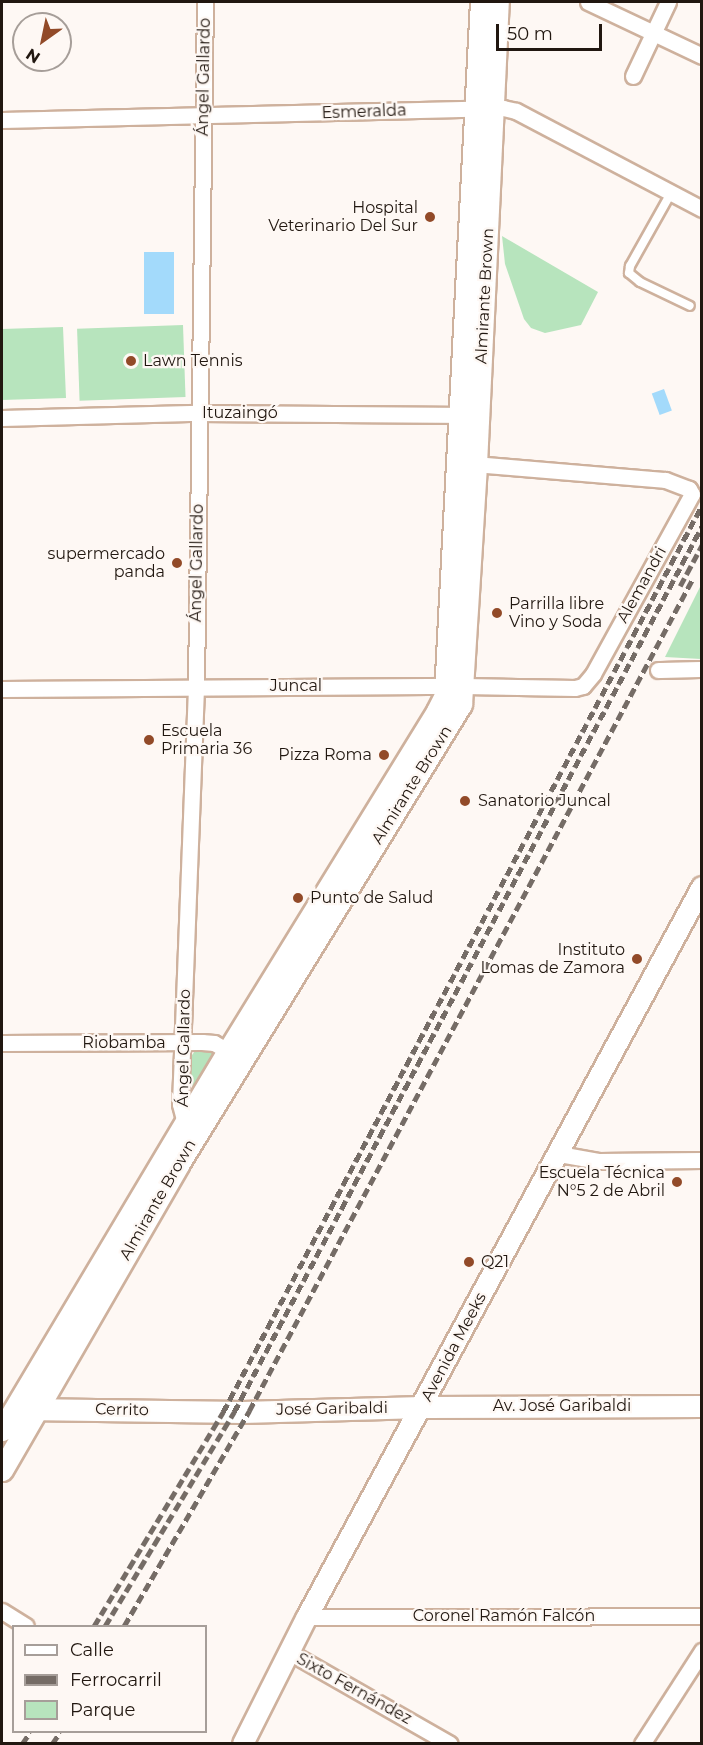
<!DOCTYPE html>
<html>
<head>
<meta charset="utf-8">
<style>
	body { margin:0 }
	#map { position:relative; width:703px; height:1745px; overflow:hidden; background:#fef8f4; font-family:Montserrat,sans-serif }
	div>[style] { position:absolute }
	.green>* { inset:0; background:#b7e4bd; transform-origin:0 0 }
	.water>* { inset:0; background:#a3dafb; transform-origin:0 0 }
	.roads { filter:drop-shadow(2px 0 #ceb19d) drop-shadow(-2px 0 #ceb19d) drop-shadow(0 2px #ceb19d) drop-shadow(0 -2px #ceb19d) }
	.service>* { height:8px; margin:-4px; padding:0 4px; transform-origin:4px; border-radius:4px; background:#fff }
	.minor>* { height:15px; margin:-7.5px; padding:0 7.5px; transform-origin:7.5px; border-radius:7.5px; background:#fff }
	.tertiary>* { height:20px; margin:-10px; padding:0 10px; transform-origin:10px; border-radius:10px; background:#fff }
	.secondary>* { height:21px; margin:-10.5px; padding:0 10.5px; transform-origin:10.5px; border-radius:10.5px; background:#fff }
	.rail>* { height:4.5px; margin-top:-2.25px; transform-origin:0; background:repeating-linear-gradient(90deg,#756c66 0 9px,transparent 0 13.5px) }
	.dots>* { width:16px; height:16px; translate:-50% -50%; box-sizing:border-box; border:3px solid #fef8f4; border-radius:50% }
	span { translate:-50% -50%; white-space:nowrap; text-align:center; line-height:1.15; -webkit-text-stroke:4.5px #fef8f4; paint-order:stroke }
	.street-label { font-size:16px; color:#211710 }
	.poi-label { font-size:16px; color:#211710 }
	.right { translate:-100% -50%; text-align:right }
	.left { translate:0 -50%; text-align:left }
	.frame { position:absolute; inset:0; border:3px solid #211710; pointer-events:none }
	.legend { position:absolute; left:12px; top:1625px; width:195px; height:108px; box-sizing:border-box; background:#fef8f4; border:2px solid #a69e99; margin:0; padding:8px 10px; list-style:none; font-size:18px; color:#211710 }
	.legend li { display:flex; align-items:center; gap:12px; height:30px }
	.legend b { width:30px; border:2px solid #a69e99 }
	.north { position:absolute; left:12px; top:12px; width:60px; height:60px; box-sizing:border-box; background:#fef8f4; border:2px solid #a69e99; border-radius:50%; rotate:213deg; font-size:16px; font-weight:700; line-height:24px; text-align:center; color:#211710 }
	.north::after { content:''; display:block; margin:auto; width:21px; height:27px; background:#924a28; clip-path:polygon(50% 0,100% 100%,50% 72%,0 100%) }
	.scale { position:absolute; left:496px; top:24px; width:106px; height:27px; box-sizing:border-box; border:3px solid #211710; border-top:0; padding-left:8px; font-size:18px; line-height:21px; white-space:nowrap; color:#211710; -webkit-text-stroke:4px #fef8f4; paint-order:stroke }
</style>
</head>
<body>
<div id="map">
	<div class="green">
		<i style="clip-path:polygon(502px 236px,598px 292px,581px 325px,545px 333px,531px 328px,524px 319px,505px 264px)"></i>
		<i style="clip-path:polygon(2px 316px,2px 329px,63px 327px,66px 398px,2px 400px)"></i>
		<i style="left:183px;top:325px;width:72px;height:106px;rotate:88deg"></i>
		<i style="clip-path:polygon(701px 585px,701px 659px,665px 657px)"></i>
		<i style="clip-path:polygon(195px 1051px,214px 1053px,193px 1089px,189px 1059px)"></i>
	</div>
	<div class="water">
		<i style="left:144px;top:252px;width:30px;height:62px"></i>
		<i style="left:664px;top:389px;width:23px;height:13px;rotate:70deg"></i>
	</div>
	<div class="roads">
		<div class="service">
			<i style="left:671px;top:193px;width:84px;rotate:119.3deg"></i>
			<i style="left:630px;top:266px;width:7px;rotate:98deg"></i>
			<i style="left:629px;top:273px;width:14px;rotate:39deg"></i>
			<i style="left:640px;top:282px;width:55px;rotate:25.6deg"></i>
		</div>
		<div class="minor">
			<i style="left:588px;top:2px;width:126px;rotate:25.3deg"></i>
			<i style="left:633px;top:76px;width:82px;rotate:-64.7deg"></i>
			<i style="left:2px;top:120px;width:501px;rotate:-1.37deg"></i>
			<i style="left:503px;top:108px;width:13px;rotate:13deg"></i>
			<i style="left:516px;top:111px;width:210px;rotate:27.8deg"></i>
			<i style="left:2px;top:418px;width:197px;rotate:-1.5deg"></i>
			<i style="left:199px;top:413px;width:271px;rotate:0.4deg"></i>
			<i style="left:658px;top:670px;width:44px;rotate:-1.3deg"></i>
			<i style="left:2px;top:689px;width:462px;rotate:-0.4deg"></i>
			<i style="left:464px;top:686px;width:111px;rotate:1deg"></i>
			<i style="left:575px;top:688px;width:8px;rotate:-14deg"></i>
			<i style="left:583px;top:686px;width:16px;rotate:-50deg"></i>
			<i style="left:593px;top:674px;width:205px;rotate:-61.2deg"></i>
			<i style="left:692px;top:494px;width:6px;rotate:-121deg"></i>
			<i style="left:689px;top:489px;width:26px;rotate:-159deg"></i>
			<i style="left:665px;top:480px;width:190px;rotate:-175.2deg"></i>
			<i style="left:2px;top:1043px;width:200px;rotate:-0.3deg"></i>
			<i style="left:202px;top:1042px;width:12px;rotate:5deg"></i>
			<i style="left:214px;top:1043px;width:24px;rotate:30deg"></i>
			<i style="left:185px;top:1123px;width:20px;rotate:-105deg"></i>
			<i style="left:180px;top:1104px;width:418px;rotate:-87.8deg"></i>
			<i style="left:196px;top:686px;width:684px;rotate:-89.25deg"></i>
			<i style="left:559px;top:1154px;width:41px;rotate:9.9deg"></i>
			<i style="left:599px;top:1161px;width:103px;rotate:-0.6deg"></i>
			<i style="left:2px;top:1611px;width:28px;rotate:32deg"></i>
			<i style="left:307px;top:1617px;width:395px;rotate:-0.1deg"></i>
			<i style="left:289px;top:1652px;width:185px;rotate:29.7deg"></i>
			<i style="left:642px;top:1744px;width:111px;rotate:-57.2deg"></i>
		</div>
		<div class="tertiary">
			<i style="left:243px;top:1744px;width:142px;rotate:-63.3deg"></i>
			<i style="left:307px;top:1617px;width:830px;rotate:-61.58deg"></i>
		</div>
		<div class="secondary">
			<i style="left:24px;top:1409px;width:218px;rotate:0.8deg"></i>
			<i style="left:242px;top:1412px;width:180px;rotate:-1.6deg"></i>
			<i style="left:422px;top:1407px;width:280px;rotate:-0.2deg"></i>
			<i style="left:2px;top:1430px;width:441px;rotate:-59.2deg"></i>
			<i style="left:228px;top:1051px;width:399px;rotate:-58.4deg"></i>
			<i style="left:437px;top:711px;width:18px;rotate:-63deg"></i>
			<i style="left:445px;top:695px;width:694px;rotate:-87.03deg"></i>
			<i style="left:2px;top:1470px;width:354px;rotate:-60deg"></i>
			<i style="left:179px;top:1163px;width:539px;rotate:-58.43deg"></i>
			<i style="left:461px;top:704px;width:240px;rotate:-86.4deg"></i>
			<i style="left:476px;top:464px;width:463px;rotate:-87.3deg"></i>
		</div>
	</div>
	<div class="rail">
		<i style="left:680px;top:586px;width:47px;rotate:-61.8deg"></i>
		<i style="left:94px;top:1626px;width:250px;rotate:-58.9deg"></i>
		<i style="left:223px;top:1412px;width:1026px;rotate:-62.16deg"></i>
		<i style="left:105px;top:1626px;width:250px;rotate:-58.9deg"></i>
		<i style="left:234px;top:1412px;width:1002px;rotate:-62.16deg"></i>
		<i style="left:124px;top:1626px;width:249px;rotate:-59.8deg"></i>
		<i style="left:249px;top:1411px;width:944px;rotate:-61.94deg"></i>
		<i style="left:22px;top:1744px;width:14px;rotate:-56deg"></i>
		<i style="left:52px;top:1744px;width:14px;rotate:-56deg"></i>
	</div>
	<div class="dots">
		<i style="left:430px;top:217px;background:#924a28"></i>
		<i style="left:131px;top:361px;background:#924a28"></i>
		<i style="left:177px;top:563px;background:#924a28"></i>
		<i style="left:497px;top:613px;background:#924a28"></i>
		<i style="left:149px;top:740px;background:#924a28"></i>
		<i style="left:384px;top:755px;background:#924a28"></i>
		<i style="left:465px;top:801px;background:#924a28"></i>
		<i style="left:298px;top:898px;background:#924a28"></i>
		<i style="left:637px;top:959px;background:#924a28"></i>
		<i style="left:677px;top:1182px;background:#924a28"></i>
		<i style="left:469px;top:1262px;background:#924a28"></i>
	</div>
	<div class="street-label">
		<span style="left:204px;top:77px;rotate:-89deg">Ángel Gallardo</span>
		<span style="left:364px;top:112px;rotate:-2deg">Esmeralda</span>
		<span style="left:485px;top:296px;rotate:-87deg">Almirante Brown</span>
		<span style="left:240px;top:413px">Ituzaingó</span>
		<span style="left:197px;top:563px;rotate:-89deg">Ángel Gallardo</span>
		<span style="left:642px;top:585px;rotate:-61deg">Alemandri</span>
		<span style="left:296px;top:686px">Juncal</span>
		<span style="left:412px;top:785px;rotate:-58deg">Almirante Brown</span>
		<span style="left:124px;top:1043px">Riobamba</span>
		<span style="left:184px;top:1048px;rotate:-89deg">Ángel Gallardo</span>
		<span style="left:158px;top:1200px;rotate:-60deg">Almirante Brown</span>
		<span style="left:454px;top:1347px;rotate:-62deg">Avenida Meeks</span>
		<span style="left:562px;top:1406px">Av. José Garibaldi</span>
		<span style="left:332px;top:1409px;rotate:-1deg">José Garibaldi</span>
		<span style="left:122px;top:1410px;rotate:1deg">Cerrito</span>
		<span style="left:504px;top:1616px">Coronel Ramón Falcón</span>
		<span style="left:354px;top:1689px;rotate:29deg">Sixto Fernández</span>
	</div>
	<div class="poi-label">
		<span class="right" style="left:418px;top:217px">Hospital<br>Veterinario Del Sur</span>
		<span class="left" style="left:143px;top:361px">Lawn Tennis</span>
		<span class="right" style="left:165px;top:563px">supermercado<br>panda</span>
		<span class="left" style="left:509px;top:613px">Parrilla libre<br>Vino y Soda</span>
		<span class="left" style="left:161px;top:740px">Escuela<br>Primaria 36</span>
		<span class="right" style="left:372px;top:755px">Pizza Roma</span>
		<span class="left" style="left:478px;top:801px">Sanatorio Juncal</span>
		<span class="left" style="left:310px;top:898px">Punto de Salud</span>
		<span class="right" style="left:625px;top:959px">Instituto<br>Lomas de Zamora</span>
		<span class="right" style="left:665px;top:1182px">Escuela Técnica<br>N°5 2 de Abril</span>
		<span class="left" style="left:481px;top:1262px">Q21</span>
	</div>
	<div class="frame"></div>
	<ul class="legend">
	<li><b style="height:8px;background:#fff"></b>Calle</li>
	<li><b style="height:8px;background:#756c66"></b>Ferrocarril</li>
	<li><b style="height:16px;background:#b7e4bd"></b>Parque</li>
	</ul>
	<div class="north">N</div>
	<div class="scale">50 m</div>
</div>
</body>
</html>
